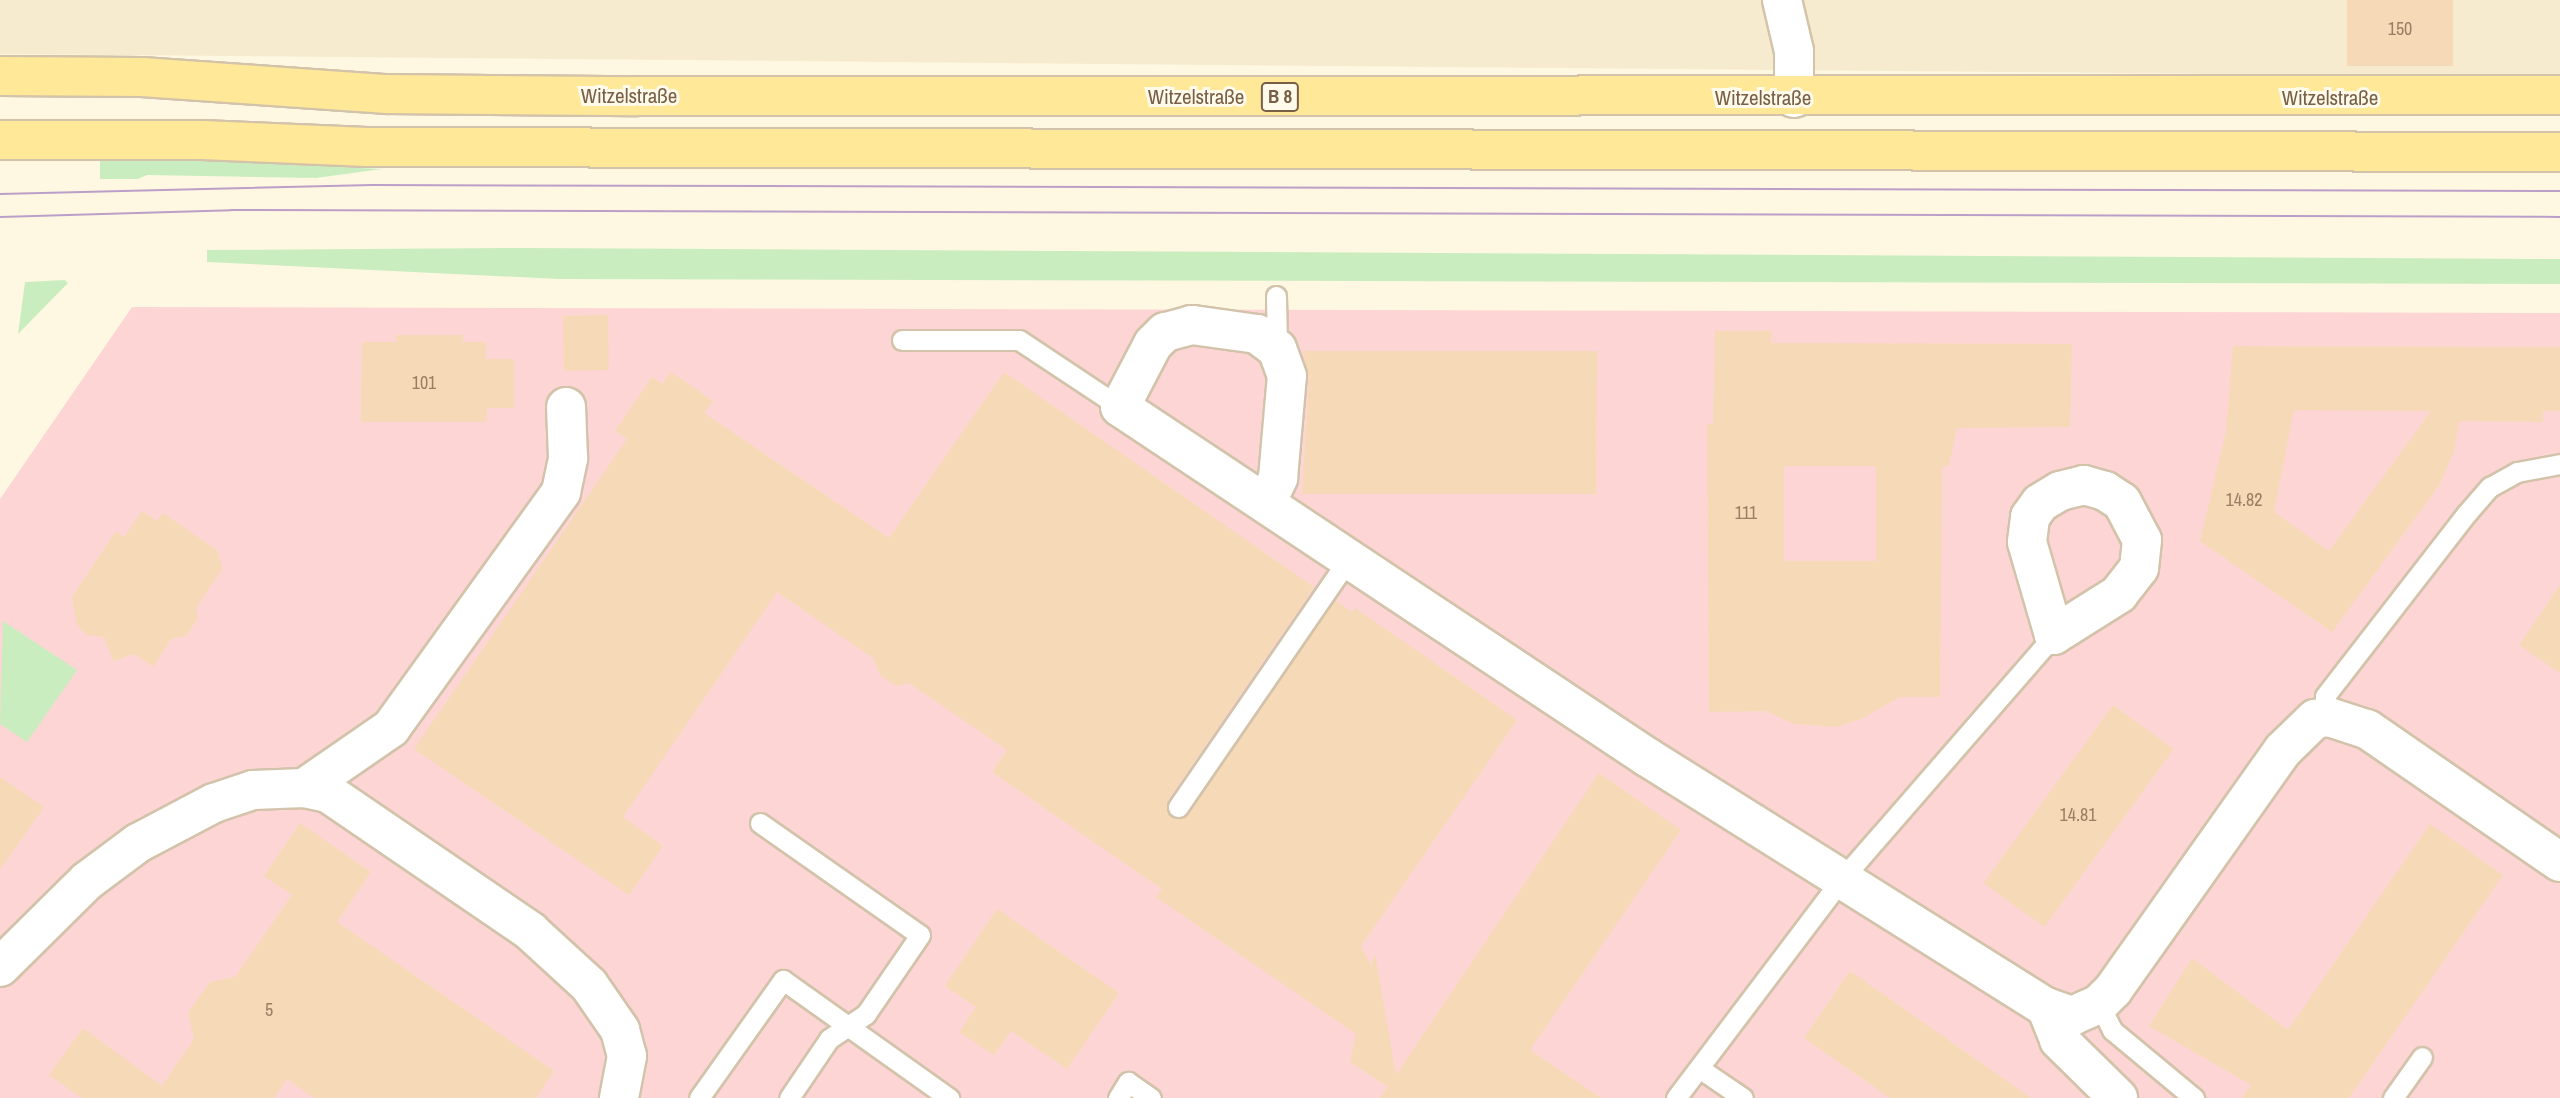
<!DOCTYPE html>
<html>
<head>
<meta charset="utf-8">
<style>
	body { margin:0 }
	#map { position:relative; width:2560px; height:1098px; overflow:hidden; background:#fef8e2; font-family:"Archivo Narrow",sans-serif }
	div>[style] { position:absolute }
	.residential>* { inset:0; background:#f7ebcf }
	.medical>* { inset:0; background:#fdd5d4 }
	.green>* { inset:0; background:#caedbf }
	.building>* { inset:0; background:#f6dab7; transform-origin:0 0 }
	.roads { filter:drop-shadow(2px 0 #d2c3aa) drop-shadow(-2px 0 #d2c3aa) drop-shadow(0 2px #d2c3aa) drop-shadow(0 -2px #d2c3aa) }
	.lane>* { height:19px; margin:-9.5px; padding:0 9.5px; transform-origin:9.5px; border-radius:9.5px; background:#fff }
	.street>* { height:38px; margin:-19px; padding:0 19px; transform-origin:19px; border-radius:19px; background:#fff }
	.primary>* { height:38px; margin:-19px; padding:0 19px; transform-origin:19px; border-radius:19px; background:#ffe898 }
	.tram>* { height:2px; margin:-1px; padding:0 1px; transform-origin:1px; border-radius:1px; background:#bc9fc9 }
	span { translate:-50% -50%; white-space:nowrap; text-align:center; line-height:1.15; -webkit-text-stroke:6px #fffaea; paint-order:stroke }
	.number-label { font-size:18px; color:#987e62 }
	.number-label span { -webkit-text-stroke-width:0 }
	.shield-label span { padding:2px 5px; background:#fffaea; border:2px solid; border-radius:5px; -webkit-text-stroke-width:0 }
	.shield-label { font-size:19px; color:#785f46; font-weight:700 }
	.street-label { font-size:21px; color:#785f46 }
</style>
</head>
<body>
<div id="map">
	<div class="residential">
		<i style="clip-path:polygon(0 0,2560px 0,2560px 77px,0 54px)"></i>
	</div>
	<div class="medical">
		<i style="clip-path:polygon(132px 307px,2560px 313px,2560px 1098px,0 1098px,0 499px)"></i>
	</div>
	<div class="green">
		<i style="clip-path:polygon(100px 161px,210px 161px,382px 169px,316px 178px,147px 175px,138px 179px,100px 179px)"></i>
		<i style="clip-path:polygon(526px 248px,2560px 259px,2560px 284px,559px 279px,207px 262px,207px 250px)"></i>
		<i style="clip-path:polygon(65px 280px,68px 283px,18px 334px,25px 282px)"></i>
		<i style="clip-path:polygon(3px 621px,77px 670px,27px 742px,0 724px)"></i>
	</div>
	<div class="building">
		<i style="left:2347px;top:0;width:106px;height:66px"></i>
		<i style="left:608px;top:315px;width:55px;height:45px;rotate:89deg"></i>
		<i style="clip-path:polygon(evenodd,1715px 331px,1772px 331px,1771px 343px,2072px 344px,2070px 427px,1957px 428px,1949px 466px,1942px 466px,1940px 697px,1900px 697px,1861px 719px,1836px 727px,1795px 724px,1765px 711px,1709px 712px,1707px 424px,1713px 424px,1715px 331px,1784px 466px,1876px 466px,1876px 561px,1784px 561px,1784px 466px)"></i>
		<i style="clip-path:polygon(396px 335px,463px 335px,463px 342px,486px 342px,486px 359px,514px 359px,514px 408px,487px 408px,486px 422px,361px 422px,362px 342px,397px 342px)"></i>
		<i style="clip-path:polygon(evenodd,2233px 346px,2560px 347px,2560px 411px,2543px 411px,2543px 422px,2459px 421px,2454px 451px,2440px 484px,2332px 632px,2200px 541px,2226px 432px,2233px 346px,2294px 410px,2431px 411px,2329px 551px,2274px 512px,2294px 410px)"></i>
		<i style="clip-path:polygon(1303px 351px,1597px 351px,1596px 494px,1302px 494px,1309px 378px)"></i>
		<i style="clip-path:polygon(671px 372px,713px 401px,704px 413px,889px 538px,1004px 372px,1314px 587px,1168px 800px,1167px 812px,1172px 817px,1188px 814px,1335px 600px,1352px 612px,1355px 608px,1517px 720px,1361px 946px,1371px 965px,1375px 954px,1396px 1075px,1599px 773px,1681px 830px,1530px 1050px,1601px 1098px,1380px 1098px,1388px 1087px,1350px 1062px,1356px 1034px,1156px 897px,1162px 889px,992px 772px,1007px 750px,909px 683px,896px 686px,880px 675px,873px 658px,777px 592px,623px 817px,663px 846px,629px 895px,414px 749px,627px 439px,615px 431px,652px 377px,662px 384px)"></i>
		<i style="clip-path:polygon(142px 511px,157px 521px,163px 513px,218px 551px,222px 569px,196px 608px,198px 618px,186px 636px,171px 639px,153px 667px,134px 654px,113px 661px,104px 637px,87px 635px,77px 625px,72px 597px,116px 531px,124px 537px)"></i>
		<i style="clip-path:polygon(2560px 585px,2560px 673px,2519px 645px)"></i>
		<i style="left:2113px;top:705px;width:75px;height:220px;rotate:36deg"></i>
		<i style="clip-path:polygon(0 777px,44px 807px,0 870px)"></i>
		<i style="clip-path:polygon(300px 823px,371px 872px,337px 922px,554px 1071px,536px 1098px,314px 1098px,287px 1079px,274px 1098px,82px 1098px,49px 1075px,83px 1028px,162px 1086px,194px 1039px,188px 1012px,210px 982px,235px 977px,292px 895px,264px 876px)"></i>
		<i style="clip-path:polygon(2430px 824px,2503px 875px,2349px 1098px,2242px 1098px,2251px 1085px,2149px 1026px,2192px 958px,2288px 1030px)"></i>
		<i style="clip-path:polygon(997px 909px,1119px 993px,1067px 1069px,1011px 1031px,994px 1055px,959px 1032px,976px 1007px,945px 986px)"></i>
		<i style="clip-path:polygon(1850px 971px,2031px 1098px,1890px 1098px,1804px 1038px)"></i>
	</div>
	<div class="roads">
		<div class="lane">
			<i style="left:1276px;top:296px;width:53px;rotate:88.9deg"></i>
			<i style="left:902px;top:340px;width:117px"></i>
			<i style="left:1019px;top:340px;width:121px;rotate:33.6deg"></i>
			<i style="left:2329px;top:717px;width:21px;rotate:-101deg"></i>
			<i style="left:2325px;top:696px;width:232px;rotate:-52.2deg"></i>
			<i style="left:2467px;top:513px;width:35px;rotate:-49deg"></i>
			<i style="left:2490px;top:487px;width:31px;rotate:-29deg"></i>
			<i style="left:2517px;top:472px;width:44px;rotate:-10.5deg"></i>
			<i style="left:1178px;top:807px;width:302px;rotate:-55.5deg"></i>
			<i style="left:760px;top:823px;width:195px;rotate:35deg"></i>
			<i style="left:920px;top:935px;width:96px;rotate:124.4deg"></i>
			<i style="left:866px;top:1014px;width:45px;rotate:146deg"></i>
			<i style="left:829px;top:1039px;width:71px;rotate:124.1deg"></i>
			<i style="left:2099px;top:1004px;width:29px;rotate:63deg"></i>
			<i style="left:2112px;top:1030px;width:107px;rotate:39.7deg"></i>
			<i style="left:1699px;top:1068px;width:53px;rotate:34.3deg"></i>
			<i style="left:699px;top:1098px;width:145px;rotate:-54.6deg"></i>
			<i style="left:783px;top:980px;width:204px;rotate:35.4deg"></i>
			<i style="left:1118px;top:1098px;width:19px;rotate:-58deg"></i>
			<i style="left:1128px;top:1082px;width:28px;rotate:35deg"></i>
			<i style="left:1676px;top:1098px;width:273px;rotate:-52.9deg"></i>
			<i style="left:1841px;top:880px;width:325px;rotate:-49deg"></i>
			<i style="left:2393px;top:1098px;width:50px;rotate:-54.7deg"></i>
		</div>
		<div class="street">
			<i style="left:1782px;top:0;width:52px;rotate:76.8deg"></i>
			<i style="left:1794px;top:51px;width:47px;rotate:90deg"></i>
			<i style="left:2084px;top:485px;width:22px;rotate:16deg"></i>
			<i style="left:2105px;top:491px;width:20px;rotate:33deg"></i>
			<i style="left:2122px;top:502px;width:43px;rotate:62.2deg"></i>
			<i style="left:2142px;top:540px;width:28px;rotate:96deg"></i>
			<i style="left:2139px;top:568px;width:33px;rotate:128deg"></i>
			<i style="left:2119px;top:594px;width:77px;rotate:147.8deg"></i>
			<i style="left:2054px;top:635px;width:97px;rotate:-106.2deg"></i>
			<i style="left:2027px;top:542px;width:25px;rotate:-83deg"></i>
			<i style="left:2030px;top:517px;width:17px;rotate:-54deg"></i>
			<i style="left:2040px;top:503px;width:23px;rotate:-31deg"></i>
			<i style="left:2060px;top:491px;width:25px;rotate:-14deg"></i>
			<i style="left:1266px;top:503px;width:28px;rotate:-64deg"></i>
			<i style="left:1278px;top:478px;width:102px;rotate:-85deg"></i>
			<i style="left:1287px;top:376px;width:29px;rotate:-110deg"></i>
			<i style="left:1277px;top:349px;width:25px;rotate:-143deg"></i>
			<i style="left:1257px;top:334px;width:66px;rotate:-172.1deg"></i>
			<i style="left:1192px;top:325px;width:28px;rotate:165deg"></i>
			<i style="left:1165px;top:332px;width:17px;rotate:135deg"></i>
			<i style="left:1153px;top:344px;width:71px;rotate:117.6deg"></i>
			<i style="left:1120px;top:407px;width:633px;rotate:33.59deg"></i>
			<i style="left:1647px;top:757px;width:471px;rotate:32.1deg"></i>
			<i style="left:2046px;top:1007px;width:28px;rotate:19deg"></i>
			<i style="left:2072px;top:1016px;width:30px;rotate:-24deg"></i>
			<i style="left:2099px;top:1004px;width:20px;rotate:-45deg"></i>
			<i style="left:2113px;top:990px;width:294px;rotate:-54.7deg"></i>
			<i style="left:2283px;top:750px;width:45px;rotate:-44.1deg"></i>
			<i style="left:2315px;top:719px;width:14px;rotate:-8deg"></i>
			<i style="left:2329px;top:717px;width:40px;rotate:18deg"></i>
			<i style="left:2367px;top:729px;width:234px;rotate:34.6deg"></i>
			<i style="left:304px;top:788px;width:106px;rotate:-34.6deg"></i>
			<i style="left:391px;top:728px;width:291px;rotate:-54.2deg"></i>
			<i style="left:561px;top:492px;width:35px;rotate:-78deg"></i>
			<i style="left:568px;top:458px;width:51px;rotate:-92.2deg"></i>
			<i style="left:0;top:967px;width:122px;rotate:-44.7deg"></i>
			<i style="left:87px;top:881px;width:64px;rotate:-36.7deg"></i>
			<i style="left:138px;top:843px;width:86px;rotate:-27.8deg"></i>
			<i style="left:214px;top:803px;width:41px;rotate:-18.4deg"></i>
			<i style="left:253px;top:790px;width:51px;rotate:-2.2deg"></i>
			<i style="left:304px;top:788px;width:25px;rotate:12deg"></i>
			<i style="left:328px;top:793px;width:245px;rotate:34.3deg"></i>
			<i style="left:530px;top:931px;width:80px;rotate:42.5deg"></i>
			<i style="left:589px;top:985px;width:55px;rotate:55.4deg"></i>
			<i style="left:620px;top:1030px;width:27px;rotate:75deg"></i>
			<i style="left:627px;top:1056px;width:43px;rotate:100.8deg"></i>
			<i style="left:2046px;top:1007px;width:35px;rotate:68deg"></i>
			<i style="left:2059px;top:1040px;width:83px;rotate:44.5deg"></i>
		</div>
		<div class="primary">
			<i style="left:0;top:76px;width:142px;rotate:0.4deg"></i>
			<i style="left:142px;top:77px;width:246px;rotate:4deg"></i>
			<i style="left:387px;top:94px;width:250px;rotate:0.5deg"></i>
			<i style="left:637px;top:96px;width:1923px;rotate:-0.03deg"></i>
			<i style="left:0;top:140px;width:202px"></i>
			<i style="left:202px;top:140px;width:165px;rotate:2.4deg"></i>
			<i style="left:367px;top:147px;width:2193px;rotate:0.13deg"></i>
		</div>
	</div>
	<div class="tram">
		<i style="left:0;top:194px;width:372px;rotate:-1.4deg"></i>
		<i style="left:372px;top:185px;width:2188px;rotate:0.16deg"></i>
		<i style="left:0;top:217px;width:231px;rotate:-1.7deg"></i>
		<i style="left:231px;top:210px;width:2329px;rotate:0.17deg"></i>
	</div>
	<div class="number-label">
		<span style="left:2400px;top:29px">150</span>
		<span style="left:424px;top:383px">101</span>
		<span style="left:2244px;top:500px">14.82</span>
		<span style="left:1746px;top:513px">111</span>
		<span style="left:2078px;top:815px">14.81</span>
		<span style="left:269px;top:1010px">5</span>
	</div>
	<div class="shield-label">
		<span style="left:1280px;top:97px">B 8</span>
	</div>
	<div class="street-label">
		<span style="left:629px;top:96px">Witzelstraße</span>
		<span style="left:1196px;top:97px">Witzelstraße</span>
		<span style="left:1763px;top:98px">Witzelstraße</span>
		<span style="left:2330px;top:98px">Witzelstraße</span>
	</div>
</div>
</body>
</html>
